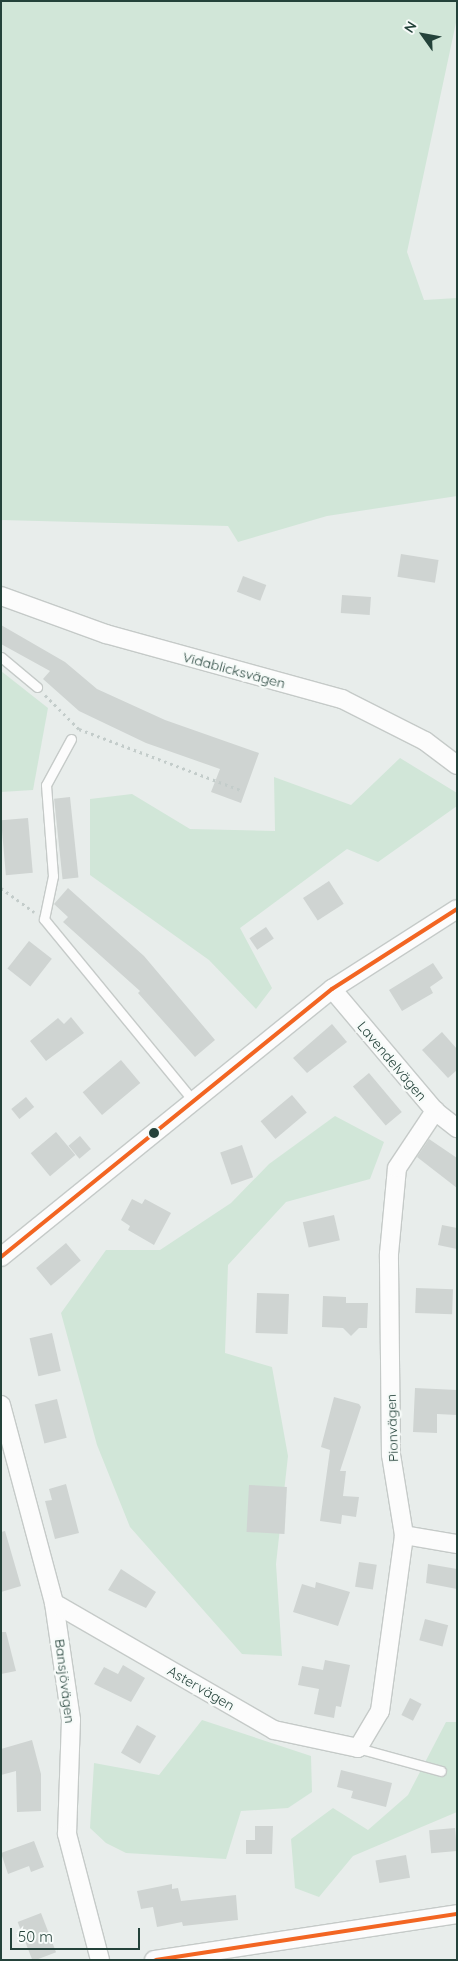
<!DOCTYPE html>
<html>
<head>
<meta charset="utf-8">
<style>
	body { margin:0 }
	#map { position:relative; width:458px; height:1961px; overflow:hidden; background:#e8edeb; font-family:Quicksand,sans-serif }
	div>[style] { position:absolute }
	.green>* { inset:0; background:#d1e6d8 }
	.building>* { inset:0; background:#cfd4d2; transform-origin:0 0 }
	.path>* { height:3px; margin-top:-1.5px; transform-origin:0; background:repeating-linear-gradient(90deg,#c3ccca 0 2.5px,transparent 0 6.5px) }
	.roads { filter:drop-shadow(1px 0 #c5cac8) drop-shadow(-1px 0 #c5cac8) drop-shadow(0 1px #c5cac8) drop-shadow(0 -1px #c5cac8) }
	.lane>* { height:9px; margin:-4.5px; padding:0 4.5px; transform-origin:4.5px; border-radius:4.5px; background:#fcfcfc }
	.street>* { height:18px; margin:-9px; padding:0 9px; transform-origin:9px; border-radius:9px; background:#fcfcfc }
	.bus-1>* { height:4px; margin:-2px; padding:0 2px; transform-origin:2px; border-radius:2px; background:#f26522 }
	.dots>* { width:14px; height:14px; translate:-50% -50%; box-sizing:border-box; border:2px solid #f7fbf9; border-radius:50% }
	span { translate:-50% -50%; white-space:nowrap; text-align:center; line-height:1.15; -webkit-text-stroke:5px #f7fbf9; paint-order:stroke }
	.street-label { font-size:14px; color:#24423a }
	.frame { position:absolute; inset:0; border:2px solid #24423a; pointer-events:none }
	.north { position:absolute; left:398px; top:10px; width:50px; height:50px; -webkit-text-stroke:4px #f7fbf9; paint-order:stroke; rotate:302deg; font-size:14px; font-weight:700; line-height:20px; text-align:center; color:#24423a }
	.north::after { content:''; display:block; margin:auto; width:18px; height:22px; background:#24423a; clip-path:polygon(50% 0,100% 100%,50% 72%,0 100%) }
	.scale { position:absolute; left:10px; top:1928px; width:130px; height:22px; box-sizing:border-box; border:2px solid #24423a; border-top:0; padding-left:6px; font-size:15px; line-height:18px; white-space:nowrap; color:#24423a; -webkit-text-stroke:4px #f7fbf9; paint-order:stroke }
</style>
</head>
<body>
<div id="map">
	<div class="green">
		<i style="clip-path:polygon(1px 1px,457px 1px,457px 18px,407px 252px,424px 300px,457px 298px,457px 496px,327px 516px,238px 542px,228px 526px,1px 520px)"></i>
		<i style="clip-path:polygon(1px 671px,48px 708px,33px 790px,1px 792px)"></i>
		<i style="clip-path:polygon(400px 758px,457px 793px,457px 806px,378px 862px,347px 849px,240px 928px,272px 988px,256px 1009px,209px 960px,90px 875px,90px 799px,132px 794px,190px 829px,275px 831px,274px 777px,351px 805px)"></i>
		<i style="clip-path:polygon(335px 1116px,384px 1142px,370px 1179px,286px 1202px,228px 1265px,225px 1353px,272px 1367px,288px 1456px,276px 1564px,282px 1656px,242px 1654px,130px 1527px,97px 1445px,61px 1313px,106px 1250px,160px 1250px,231px 1203px,269px 1164px)"></i>
		<i style="clip-path:polygon(202px 1720px,311px 1756px,312px 1792px,288px 1808px,241px 1811px,226px 1859px,126px 1853px,106px 1843px,90px 1828px,94px 1763px,159px 1775px)"></i>
		<i style="clip-path:polygon(446px 1722px,457px 1722px,457px 1812px,353px 1856px,319px 1897px,295px 1888px,291px 1839px,333px 1808px,368px 1830px,408px 1795px)"></i>
	</div>
	<div class="building">
		<i style="left:401px;top:554px;width:38px;height:23px;rotate:9deg"></i>
		<i style="left:243px;top:576px;width:25px;height:17px;rotate:21deg"></i>
		<i style="left:342px;top:595px;width:29px;height:18px;rotate:4deg"></i>
		<i style="clip-path:polygon(1px 625px,65px 662px,97px 689px,165px 720px,259px 753px,241px 803px,211px 792px,220px 769px,146px 743px,79px 711px,43px 679px,50px 671px,1px 644px)"></i>
		<i style="left:70px;top:797px;width:81px;height:16px;rotate:84deg"></i>
		<i style="left:28px;top:818px;width:55px;height:27px;rotate:85deg"></i>
		<i style="left:329px;top:881px;width:27px;height:31px;rotate:57deg"></i>
		<i style="clip-path:polygon(68px 888px,144px 956px,215px 1040px,195px 1057px,138px 993px,140px 991px,63px 922px,68px 917px,54px 904px)"></i>
		<i style="left:266px;top:927px;width:14px;height:20px;rotate:56deg"></i>
		<i style="left:29px;top:941px;width:29px;height:35px;rotate:38deg"></i>
		<i style="clip-path:polygon(433px 963px,443px 978px,430px 987px,433px 993px,402px 1011px,389px 990px)"></i>
		<i style="clip-path:polygon(71px 1017px,84px 1033px,46px 1061px,30px 1041px,58px 1018px,64px 1024px)"></i>
		<i style="clip-path:polygon(332px 1024px,347px 1042px,307px 1073px,293px 1058px)"></i>
		<i style="clip-path:polygon(442px 1032px,457px 1049px,457px 1070px,448px 1078px,422px 1050px)"></i>
		<i style="left:121px;top:1060px;width:30px;height:50px;rotate:50deg"></i>
		<i style="left:369px;top:1073px;width:51px;height:21px;rotate:50deg"></i>
		<i style="left:292px;top:1095px;width:23px;height:41px;rotate:50deg"></i>
		<i style="left:26px;top:1097px;width:13px;height:19px;rotate:51deg"></i>
		<i style="left:56px;top:1132px;width:30px;height:33px;rotate:50deg"></i>
		<i style="left:80px;top:1136px;width:17px;height:15px;rotate:50deg"></i>
		<i style="clip-path:polygon(429px 1139px,457px 1158px,457px 1188px,417px 1157px)"></i>
		<i style="left:242px;top:1145px;width:34px;height:23px;rotate:71deg"></i>
		<i style="clip-path:polygon(132px 1199px,142px 1204px,145px 1199px,171px 1213px,154px 1245px,128px 1230px,130px 1226px,121px 1220px)"></i>
		<i style="left:334px;top:1215px;width:26px;height:32px;rotate:77deg"></i>
		<i style="clip-path:polygon(442px 1225px,457px 1228px,457px 1249px,438px 1245px)"></i>
		<i style="left:66px;top:1243px;width:23px;height:39px;rotate:50deg"></i>
		<i style="left:416px;top:1288px;width:37px;height:25px;rotate:2deg"></i>
		<i style="left:257px;top:1293px;width:32px;height:40px;rotate:2deg"></i>
		<i style="clip-path:polygon(323px 1296px,346px 1297px,346px 1303px,368px 1303px,367px 1328px,359px 1328px,351px 1336px,343px 1328px,322px 1327px)"></i>
		<i style="left:52px;top:1333px;width:39px;height:23px;rotate:77deg"></i>
		<i style="clip-path:polygon(415px 1388px,457px 1390px,457px 1415px,437px 1414px,437px 1433px,413px 1432px)"></i>
		<i style="clip-path:polygon(334px 1397px,359px 1404px,361px 1407px,340px 1471px,346px 1471px,343px 1496px,359px 1497px,356px 1517px,342px 1515px,341px 1524px,320px 1521px,330px 1450px,321px 1447px)"></i>
		<i style="left:57px;top:1399px;width:40px;height:23px;rotate:76deg"></i>
		<i style="clip-path:polygon(66px 1484px,79px 1533px,55px 1539px,45px 1501px,52px 1500px,49px 1489px)"></i>
		<i style="left:249px;top:1485px;width:38px;height:47px;rotate:3deg"></i>
		<i style="clip-path:polygon(5px 1531px,21px 1586px,1px 1592px,1px 1532px)"></i>
		<i style="left:359px;top:1562px;width:18px;height:25px;rotate:9deg"></i>
		<i style="clip-path:polygon(428px 1564px,457px 1569px,457px 1589px,426px 1583px)"></i>
		<i style="clip-path:polygon(121px 1569px,156px 1592px,146px 1608px,108px 1590px)"></i>
		<i style="clip-path:polygon(316px 1582px,350px 1592px,338px 1626px,293px 1612px,302px 1584px,315px 1588px)"></i>
		<i style="left:425px;top:1619px;width:24px;height:22px;rotate:15deg"></i>
		<i style="clip-path:polygon(1px 1632px,6px 1632px,16px 1671px,1px 1674px)"></i>
		<i style="clip-path:polygon(325px 1660px,350px 1665px,341px 1707px,336px 1706px,334px 1718px,314px 1714px,319px 1689px,298px 1685px,302px 1666px,323px 1670px)"></i>
		<i style="clip-path:polygon(123px 1665px,145px 1678px,131px 1702px,94px 1684px,104px 1667px,118px 1674px)"></i>
		<i style="left:410px;top:1698px;width:13px;height:19px;rotate:27deg"></i>
		<i style="left:137px;top:1725px;width:22px;height:32px;rotate:30deg"></i>
		<i style="clip-path:polygon(32px 1740px,41px 1774px,41px 1811px,17px 1812px,16px 1771px,1px 1775px,1px 1749px)"></i>
		<i style="clip-path:polygon(341px 1770px,392px 1783px,386px 1807px,351px 1798px,353px 1791px,337px 1787px)"></i>
		<i style="clip-path:polygon(255px 1826px,273px 1826px,272px 1854px,246px 1854px,246px 1840px,255px 1840px)"></i>
		<i style="left:455px;top:1828px;width:23px;height:26px;rotate:85deg"></i>
		<i style="clip-path:polygon(34px 1841px,44px 1867px,31px 1872px,29px 1866px,8px 1874px,1px 1853px)"></i>
		<i style="left:406px;top:1855px;width:23px;height:31px;rotate:80deg"></i>
		<i style="clip-path:polygon(172px 1884px,172px 1889px,178px 1888px,181px 1901px,236px 1895px,238px 1920px,183px 1926px,182px 1922px,157px 1927px,153px 1907px,141px 1909px,137px 1891px)"></i>
		<i style="left:41px;top:1913px;width:42px;height:25px;rotate:69deg"></i>
	</div>
	<div class="path">
		<i style="left:45px;top:695px;width:48px;rotate:45deg"></i>
		<i style="left:79px;top:729px;width:175px;rotate:20.7deg"></i>
		<i style="left:1px;top:888px;width:41px;rotate:36deg"></i>
	</div>
	<div class="roads">
		<div class="lane">
			<i style="left:1px;top:657px;width:47px;rotate:39.8deg"></i>
			<i style="left:71px;top:739px;width:52px;rotate:118.5deg"></i>
			<i style="left:46px;top:785px;width:91px;rotate:85.6deg"></i>
			<i style="left:53px;top:876px;width:44px;rotate:101.8deg"></i>
			<i style="left:44px;top:919px;width:233px;rotate:50.6deg"></i>
			<i style="left:358px;top:1748px;width:86px;rotate:15.5deg"></i>
		</div>
		<div class="street">
			<i style="left:1px;top:596px;width:112px;rotate:19.9deg"></i>
			<i style="left:106px;top:634px;width:245px;rotate:15.4deg"></i>
			<i style="left:342px;top:699px;width:93px;rotate:26.8deg"></i>
			<i style="left:425px;top:741px;width:40px;rotate:37deg"></i>
			<i style="left:332px;top:989px;width:160px;rotate:49.8deg"></i>
			<i style="left:435px;top:1111px;width:28px;rotate:38deg"></i>
			<i style="left:1px;top:1257px;width:426px;rotate:-39deg"></i>
			<i style="left:332px;top:989px;width:148px;rotate:-32.6deg"></i>
			<i style="left:1px;top:1405px;width:205px;rotate:75deg"></i>
			<i style="left:54px;top:1603px;width:118px;rotate:81.7deg"></i>
			<i style="left:71px;top:1720px;width:114px;rotate:92deg"></i>
			<i style="left:67px;top:1834px;width:130px;rotate:75.3deg"></i>
			<i style="left:404px;top:1535px;width:54px;rotate:9.6deg"></i>
			<i style="left:54px;top:1603px;width:254px;rotate:30deg"></i>
			<i style="left:274px;top:1730px;width:86px;rotate:12.1deg"></i>
			<i style="left:358px;top:1748px;width:43px;rotate:-59.3deg"></i>
			<i style="left:380px;top:1711px;width:178px;rotate:-82.2deg"></i>
			<i style="left:404px;top:1535px;width:81px;rotate:-99.2deg"></i>
			<i style="left:391px;top:1455px;width:201px;rotate:-90.6deg"></i>
			<i style="left:389px;top:1254px;width:86px;rotate:-84.7deg"></i>
			<i style="left:397px;top:1168px;width:69px;rotate:-56.3deg"></i>
			<i style="left:154px;top:1960px;width:306px;rotate:-8.6deg"></i>
		</div>
	</div>
	<div class="bus-1">
		<i style="left:1px;top:1257px;width:426px;rotate:-39deg"></i>
		<i style="left:332px;top:989px;width:148px;rotate:-32.6deg"></i>
		<i style="left:156px;top:1960px;width:304px;rotate:-8.7deg"></i>
	</div>
	<div class="dots">
		<i style="left:154px;top:1133px;background:#24423a"></i>
	</div>
	<div class="street-label">
		<span style="left:234px;top:670px;rotate:15deg">Vidablicksvägen</span>
		<span style="left:392px;top:1061px;rotate:50deg">Lavendelvägen</span>
		<span style="left:392px;top:1428px;rotate:-92deg">Pionvägen</span>
		<span style="left:65px;top:1681px;rotate:83deg">Bansjövägen</span>
		<span style="left:201px;top:1688px;rotate:30deg">Astervägen</span>
	</div>
	<div class="frame"></div>
	<div class="north">N</div>
	<div class="scale">50 m</div>
</div>
</body>
</html>
